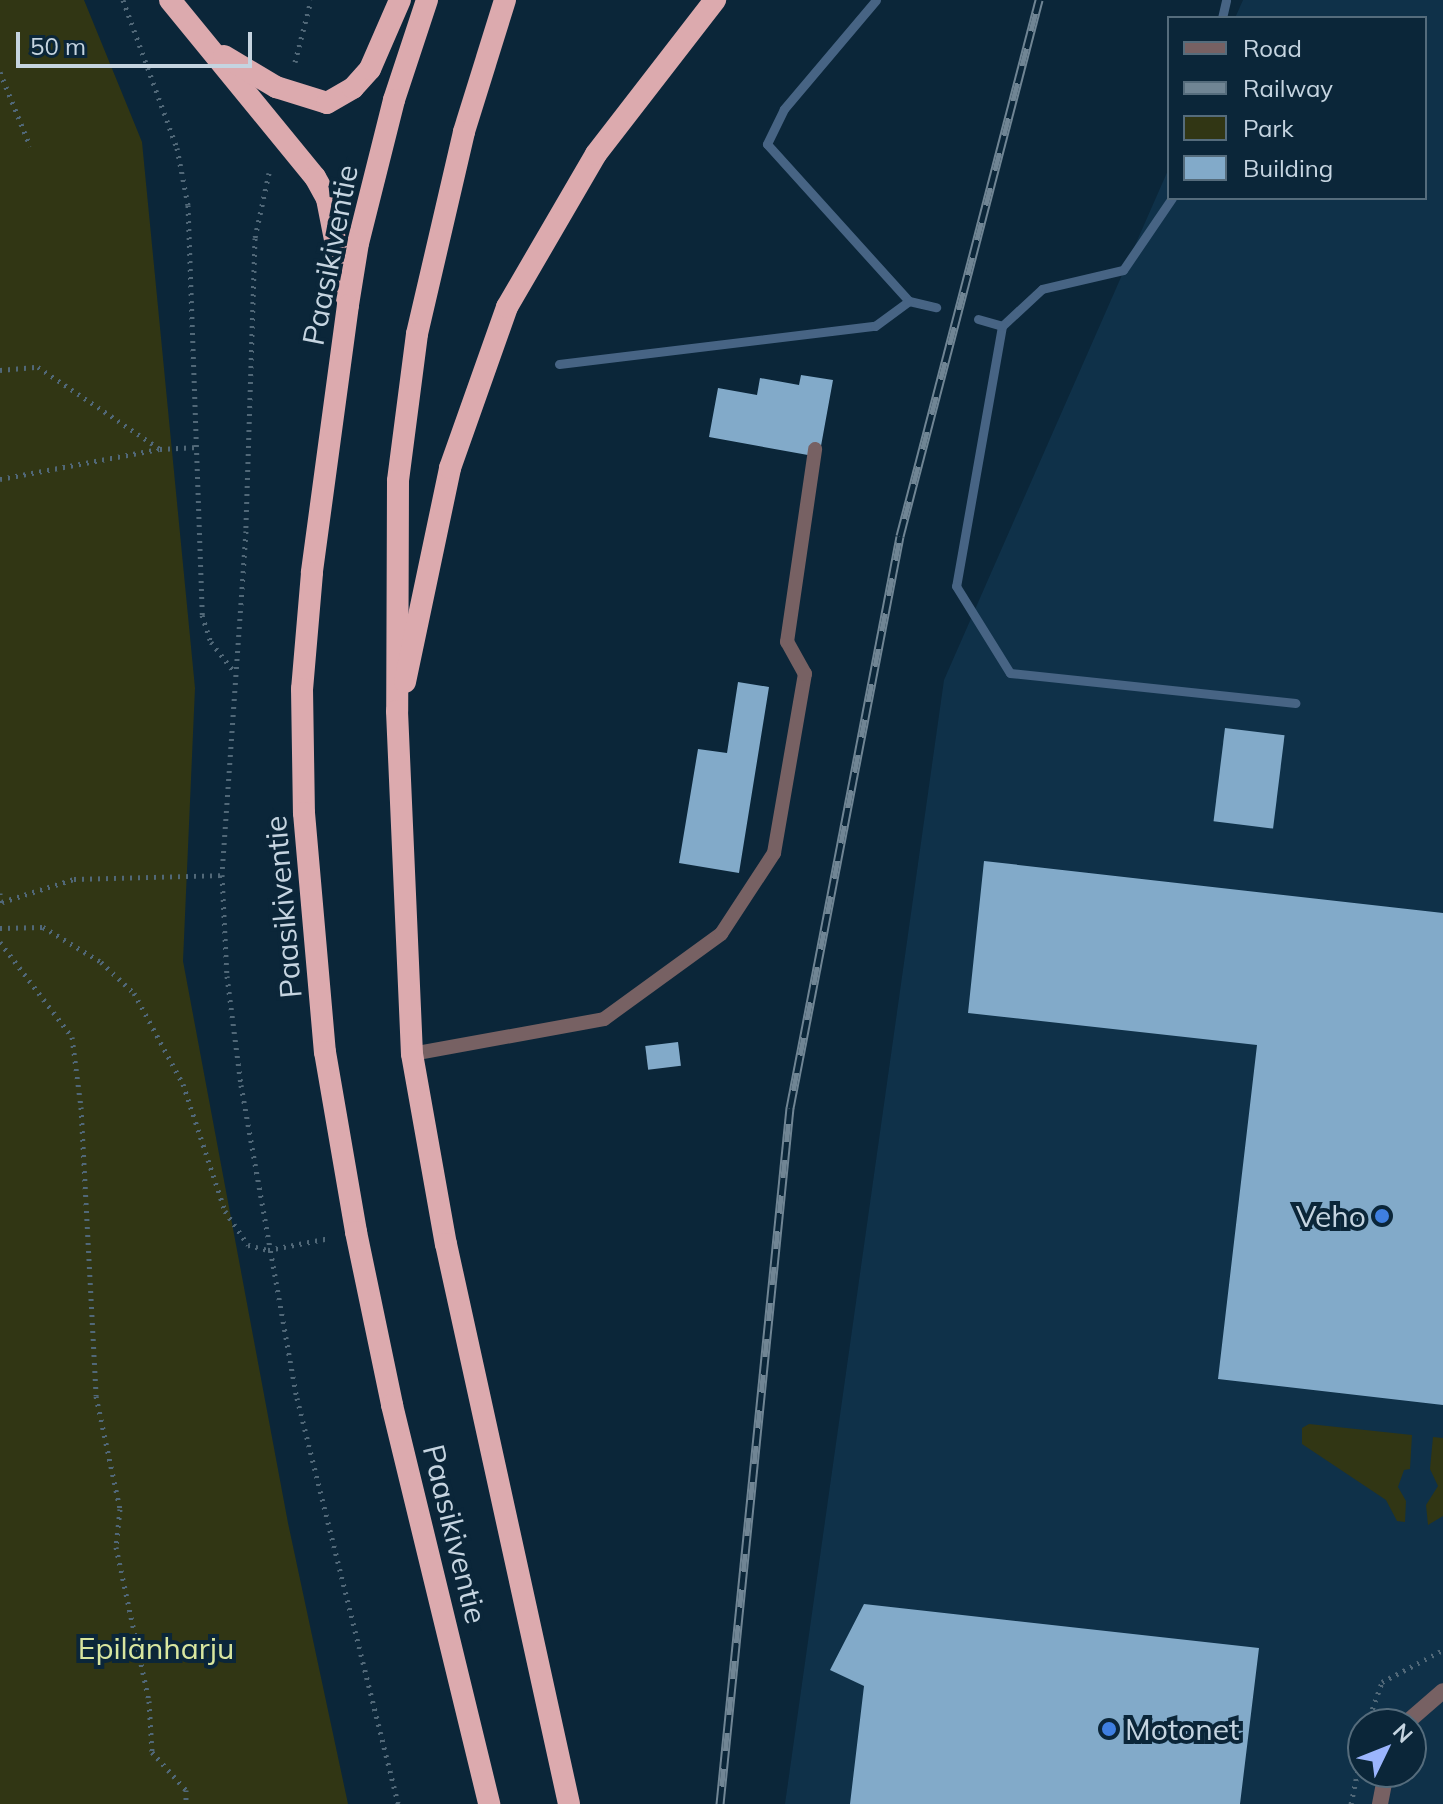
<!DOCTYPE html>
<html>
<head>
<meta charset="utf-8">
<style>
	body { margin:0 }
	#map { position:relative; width:1443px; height:1804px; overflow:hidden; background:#0b2639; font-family:Mulish,sans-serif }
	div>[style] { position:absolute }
	.built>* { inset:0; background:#0f3149 }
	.green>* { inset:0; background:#313614 }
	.stream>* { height:9px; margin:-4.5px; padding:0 4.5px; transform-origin:4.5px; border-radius:4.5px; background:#476484 }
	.building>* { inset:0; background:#82aac9; transform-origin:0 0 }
	.path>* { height:5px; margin-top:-2.5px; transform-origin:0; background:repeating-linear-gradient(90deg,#516878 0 2px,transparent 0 8px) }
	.service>* { height:14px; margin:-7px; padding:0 7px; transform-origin:7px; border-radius:7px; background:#776163 }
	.minor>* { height:16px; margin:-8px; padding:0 8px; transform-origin:8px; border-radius:8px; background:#776163 }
	.trunk>* { height:22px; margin:-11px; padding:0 11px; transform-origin:11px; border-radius:11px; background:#dcaaae }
	.rail>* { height:9px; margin-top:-4.5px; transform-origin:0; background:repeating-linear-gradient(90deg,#0b2639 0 18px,#708594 0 36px); box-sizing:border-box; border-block:2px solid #708594 }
	.dots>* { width:22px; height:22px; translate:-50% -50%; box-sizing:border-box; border:4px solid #0b2639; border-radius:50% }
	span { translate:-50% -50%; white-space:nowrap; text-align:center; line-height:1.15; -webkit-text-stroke:8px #0b2639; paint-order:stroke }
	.street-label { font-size:30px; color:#c5d4e0 }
	.poi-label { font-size:30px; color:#c5d4e0 }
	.right { translate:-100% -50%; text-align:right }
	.left { translate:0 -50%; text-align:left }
	.park-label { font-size:30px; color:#d9e69f }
	.legend { position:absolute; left:1167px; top:16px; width:260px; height:184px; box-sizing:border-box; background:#0b2639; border:2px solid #556c7c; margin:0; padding:10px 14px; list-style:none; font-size:24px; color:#c5d4e0 }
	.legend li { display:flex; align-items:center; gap:16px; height:40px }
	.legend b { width:40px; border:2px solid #556c7c }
	.north { position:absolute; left:1347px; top:1708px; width:80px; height:80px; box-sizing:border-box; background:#0b2639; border:2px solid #556c7c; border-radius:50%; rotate:47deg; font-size:22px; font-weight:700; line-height:32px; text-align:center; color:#c5d4e0 }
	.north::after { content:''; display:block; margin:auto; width:28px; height:36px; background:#9bb5fd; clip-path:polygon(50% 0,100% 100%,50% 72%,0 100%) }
	.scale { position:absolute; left:16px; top:32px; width:236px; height:36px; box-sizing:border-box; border:4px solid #c5d4e0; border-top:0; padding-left:10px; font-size:24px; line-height:28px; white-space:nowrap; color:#c5d4e0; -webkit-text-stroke:6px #0b2639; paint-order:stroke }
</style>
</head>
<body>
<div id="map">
	<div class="built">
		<i style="clip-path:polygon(evenodd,1243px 0,1443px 0,1443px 1804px,785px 1804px,944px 680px,1169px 168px,1169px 198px,1425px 198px,1425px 18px,1235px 18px,1243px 0,1363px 1724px,1411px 1724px,1411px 1772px,1363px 1772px,1363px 1724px)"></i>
	</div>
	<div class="green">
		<i style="clip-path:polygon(0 0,84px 0,142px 142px,195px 688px,183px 961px,288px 1523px,348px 1804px,0 1804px)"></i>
		<i style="clip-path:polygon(1309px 1424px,1412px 1435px,1410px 1469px,1404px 1470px,1398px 1487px,1406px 1501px,1405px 1522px,1397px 1521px,1386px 1500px,1302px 1444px,1302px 1428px)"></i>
		<i style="clip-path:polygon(1433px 1437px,1443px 1438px,1443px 1516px,1428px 1525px,1426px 1505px,1438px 1486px,1430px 1469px)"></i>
	</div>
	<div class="stream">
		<i style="left:876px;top:0;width:143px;rotate:130.2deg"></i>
		<i style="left:784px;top:109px;width:39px;rotate:116deg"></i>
		<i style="left:767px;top:144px;width:212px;rotate:47.9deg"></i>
		<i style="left:909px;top:301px;width:28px;rotate:13deg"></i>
		<i style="left:1222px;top:18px;width:18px;rotate:-77deg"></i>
		<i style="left:1172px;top:198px;width:87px;rotate:124.2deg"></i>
		<i style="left:1123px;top:270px;width:83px;rotate:166.8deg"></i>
		<i style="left:1042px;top:289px;width:54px;rotate:137.2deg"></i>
		<i style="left:1002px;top:326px;width:264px;rotate:100deg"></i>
		<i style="left:956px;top:586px;width:102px;rotate:58.2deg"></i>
		<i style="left:1010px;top:673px;width:287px;rotate:6deg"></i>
		<i style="left:978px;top:319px;width:25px;rotate:16deg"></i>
		<i style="left:559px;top:364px;width:318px;rotate:-6.9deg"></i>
		<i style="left:875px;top:326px;width:42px;rotate:-36.3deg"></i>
	</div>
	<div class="building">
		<i style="clip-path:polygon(801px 375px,833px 380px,819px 457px,709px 437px,718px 388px,757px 395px,760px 378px,799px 385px)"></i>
		<i style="clip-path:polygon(738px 682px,769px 687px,739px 873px,679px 863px,698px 749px,727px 753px)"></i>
		<i style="left:1225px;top:728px;width:60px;height:94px;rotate:7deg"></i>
		<i style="clip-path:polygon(984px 861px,1443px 913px,1443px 1405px,1218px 1379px,1257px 1045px,968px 1013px)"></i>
		<i style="left:678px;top:1042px;width:24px;height:33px;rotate:83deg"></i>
		<i style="clip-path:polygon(864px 1604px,1259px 1648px,1240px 1804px,850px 1804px,864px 1686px,830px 1670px)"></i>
	</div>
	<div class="path">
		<i style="left:123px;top:0;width:158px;rotate:70deg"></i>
		<i style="left:177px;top:148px;width:58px;rotate:79.1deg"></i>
		<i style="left:188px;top:205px;width:410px;rotate:88deg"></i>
		<i style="left:202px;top:615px;width:28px;rotate:72deg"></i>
		<i style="left:211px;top:642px;width:39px;rotate:52deg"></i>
		<i style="left:295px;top:62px;width:64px;rotate:-75.5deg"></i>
		<i style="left:0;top:72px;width:80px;rotate:67.9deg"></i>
		<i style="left:269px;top:173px;width:66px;rotate:102.2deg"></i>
		<i style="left:255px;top:238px;width:293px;rotate:91.8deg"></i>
		<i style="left:246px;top:531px;width:345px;rotate:94deg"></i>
		<i style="left:222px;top:875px;width:101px;rotate:87.2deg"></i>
		<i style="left:227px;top:976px;width:110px;rotate:82.7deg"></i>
		<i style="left:241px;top:1085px;width:318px;rotate:79.9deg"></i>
		<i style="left:297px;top:1398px;width:418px;rotate:76deg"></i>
		<i style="left:0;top:370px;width:38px;rotate:-5deg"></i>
		<i style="left:38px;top:367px;width:147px;rotate:33.9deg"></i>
		<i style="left:160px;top:449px;width:38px;rotate:-3deg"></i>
		<i style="left:0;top:479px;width:162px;rotate:-10.7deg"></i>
		<i style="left:0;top:893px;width:13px;rotate:90deg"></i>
		<i style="left:2px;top:902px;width:76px;rotate:-17.7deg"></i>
		<i style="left:74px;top:879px;width:148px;rotate:-1.5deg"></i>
		<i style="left:0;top:928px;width:43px;rotate:-1.3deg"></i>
		<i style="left:43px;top:927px;width:68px;rotate:31.1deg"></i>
		<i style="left:101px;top:962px;width:45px;rotate:43.2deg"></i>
		<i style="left:134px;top:993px;width:103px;rotate:61.7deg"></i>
		<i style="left:183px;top:1084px;width:134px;rotate:71.7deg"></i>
		<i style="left:225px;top:1211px;width:41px;rotate:55.9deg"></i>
		<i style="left:248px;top:1245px;width:21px;rotate:14deg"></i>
		<i style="left:268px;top:1250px;width:63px;rotate:-11deg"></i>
		<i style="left:0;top:942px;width:119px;rotate:52.8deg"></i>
		<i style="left:72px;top:1037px;width:71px;rotate:82.7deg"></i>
		<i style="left:81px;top:1107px;width:289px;rotate:87deg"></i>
		<i style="left:96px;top:1396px;width:116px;rotate:78deg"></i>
		<i style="left:120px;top:1509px;width:38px;rotate:96deg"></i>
		<i style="left:116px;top:1547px;width:157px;rotate:77.9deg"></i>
		<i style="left:149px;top:1701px;width:51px;rotate:86.6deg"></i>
		<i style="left:152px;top:1752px;width:51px;rotate:48.2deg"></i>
		<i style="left:186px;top:1790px;width:14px;rotate:90deg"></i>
		<i style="left:1367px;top:1724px;width:45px;rotate:-70.3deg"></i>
		<i style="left:1382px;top:1682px;width:69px;rotate:-27.7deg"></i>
		<i style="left:1351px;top:1804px;width:59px;rotate:-78.3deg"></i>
	</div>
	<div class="service">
		<i style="left:412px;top:1054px;width:195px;rotate:-10.3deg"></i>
		<i style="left:604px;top:1019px;width:145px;rotate:-36deg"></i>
		<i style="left:721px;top:934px;width:97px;rotate:-56.8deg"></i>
		<i style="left:774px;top:853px;width:182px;rotate:-80.2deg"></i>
		<i style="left:805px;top:674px;width:37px;rotate:-119deg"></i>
		<i style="left:787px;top:642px;width:195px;rotate:-81.7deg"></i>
	</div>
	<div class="minor">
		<i style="left:1405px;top:1724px;width:50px;rotate:-41deg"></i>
		<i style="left:1380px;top:1804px;width:33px;rotate:-79deg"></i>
	</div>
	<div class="trunk">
		<i style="left:170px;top:0;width:229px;rotate:50.7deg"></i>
		<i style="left:315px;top:177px;width:25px;rotate:61deg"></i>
		<i style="left:327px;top:199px;width:99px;rotate:78.9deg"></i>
		<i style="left:427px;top:0;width:105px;rotate:108.3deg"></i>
		<i style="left:394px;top:100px;width:147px;rotate:104.1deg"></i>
		<i style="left:358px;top:243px;width:63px;rotate:99.2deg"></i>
		<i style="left:348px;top:305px;width:270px;rotate:97.7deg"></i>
		<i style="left:312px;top:573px;width:116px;rotate:94.9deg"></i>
		<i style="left:302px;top:689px;width:124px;rotate:89.1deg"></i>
		<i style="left:304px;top:813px;width:240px;rotate:85deg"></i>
		<i style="left:325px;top:1052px;width:183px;rotate:80.2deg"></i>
		<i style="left:356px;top:1232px;width:177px;rotate:78.2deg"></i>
		<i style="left:392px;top:1405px;width:411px;rotate:76.3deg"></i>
		<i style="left:505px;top:0;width:138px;rotate:107.3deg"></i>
		<i style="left:464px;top:132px;width:207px;rotate:103.1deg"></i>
		<i style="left:417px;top:334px;width:148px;rotate:97.4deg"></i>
		<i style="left:398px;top:481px;width:230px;rotate:90.2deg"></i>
		<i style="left:397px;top:711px;width:343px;rotate:87.5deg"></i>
		<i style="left:412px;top:1054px;width:193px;rotate:79.9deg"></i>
		<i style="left:446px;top:1244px;width:573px;rotate:77.61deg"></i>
		<i style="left:224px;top:56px;width:61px;rotate:30.8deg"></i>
		<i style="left:276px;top:87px;width:53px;rotate:17.4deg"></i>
		<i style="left:327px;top:103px;width:30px;rotate:-30deg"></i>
		<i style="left:353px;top:88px;width:25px;rotate:-48deg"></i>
		<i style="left:370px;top:69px;width:75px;rotate:-66.5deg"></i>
		<i style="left:405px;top:682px;width:219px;rotate:-78.1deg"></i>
		<i style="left:450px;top:468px;width:171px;rotate:-70.5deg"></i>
		<i style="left:507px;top:307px;width:177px;rotate:-59.8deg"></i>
		<i style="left:596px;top:154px;width:195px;rotate:-52.3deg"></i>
	</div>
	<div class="rail">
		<i style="left:720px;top:1804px;width:700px;rotate:-84.26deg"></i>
		<i style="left:790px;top:1108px;width:582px;rotate:-79.11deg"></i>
		<i style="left:900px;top:536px;width:554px;rotate:-75.46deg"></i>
	</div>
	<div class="dots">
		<i style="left:1382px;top:1216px;background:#3f7fe0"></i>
		<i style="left:1109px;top:1729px;background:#3f7fe0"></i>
	</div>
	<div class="street-label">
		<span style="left:330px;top:255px;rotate:-79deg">Paasikiventie</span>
		<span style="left:283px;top:907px;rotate:-95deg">Paasikiventie</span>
		<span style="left:455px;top:1534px;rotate:76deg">Paasikiventie</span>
	</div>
	<div class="poi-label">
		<span class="right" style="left:1366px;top:1216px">Veho</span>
		<span class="left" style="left:1125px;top:1729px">Motonet</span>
	</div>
	<div class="park-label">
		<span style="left:156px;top:1648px">Epilänharju</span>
	</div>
	<ul class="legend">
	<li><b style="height:10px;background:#776163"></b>Road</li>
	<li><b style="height:10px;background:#708594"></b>Railway</li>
	<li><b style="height:22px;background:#313614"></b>Park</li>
	<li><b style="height:22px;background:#82aac9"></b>Building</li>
	</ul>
	<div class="north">N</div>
	<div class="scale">50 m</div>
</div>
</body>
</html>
